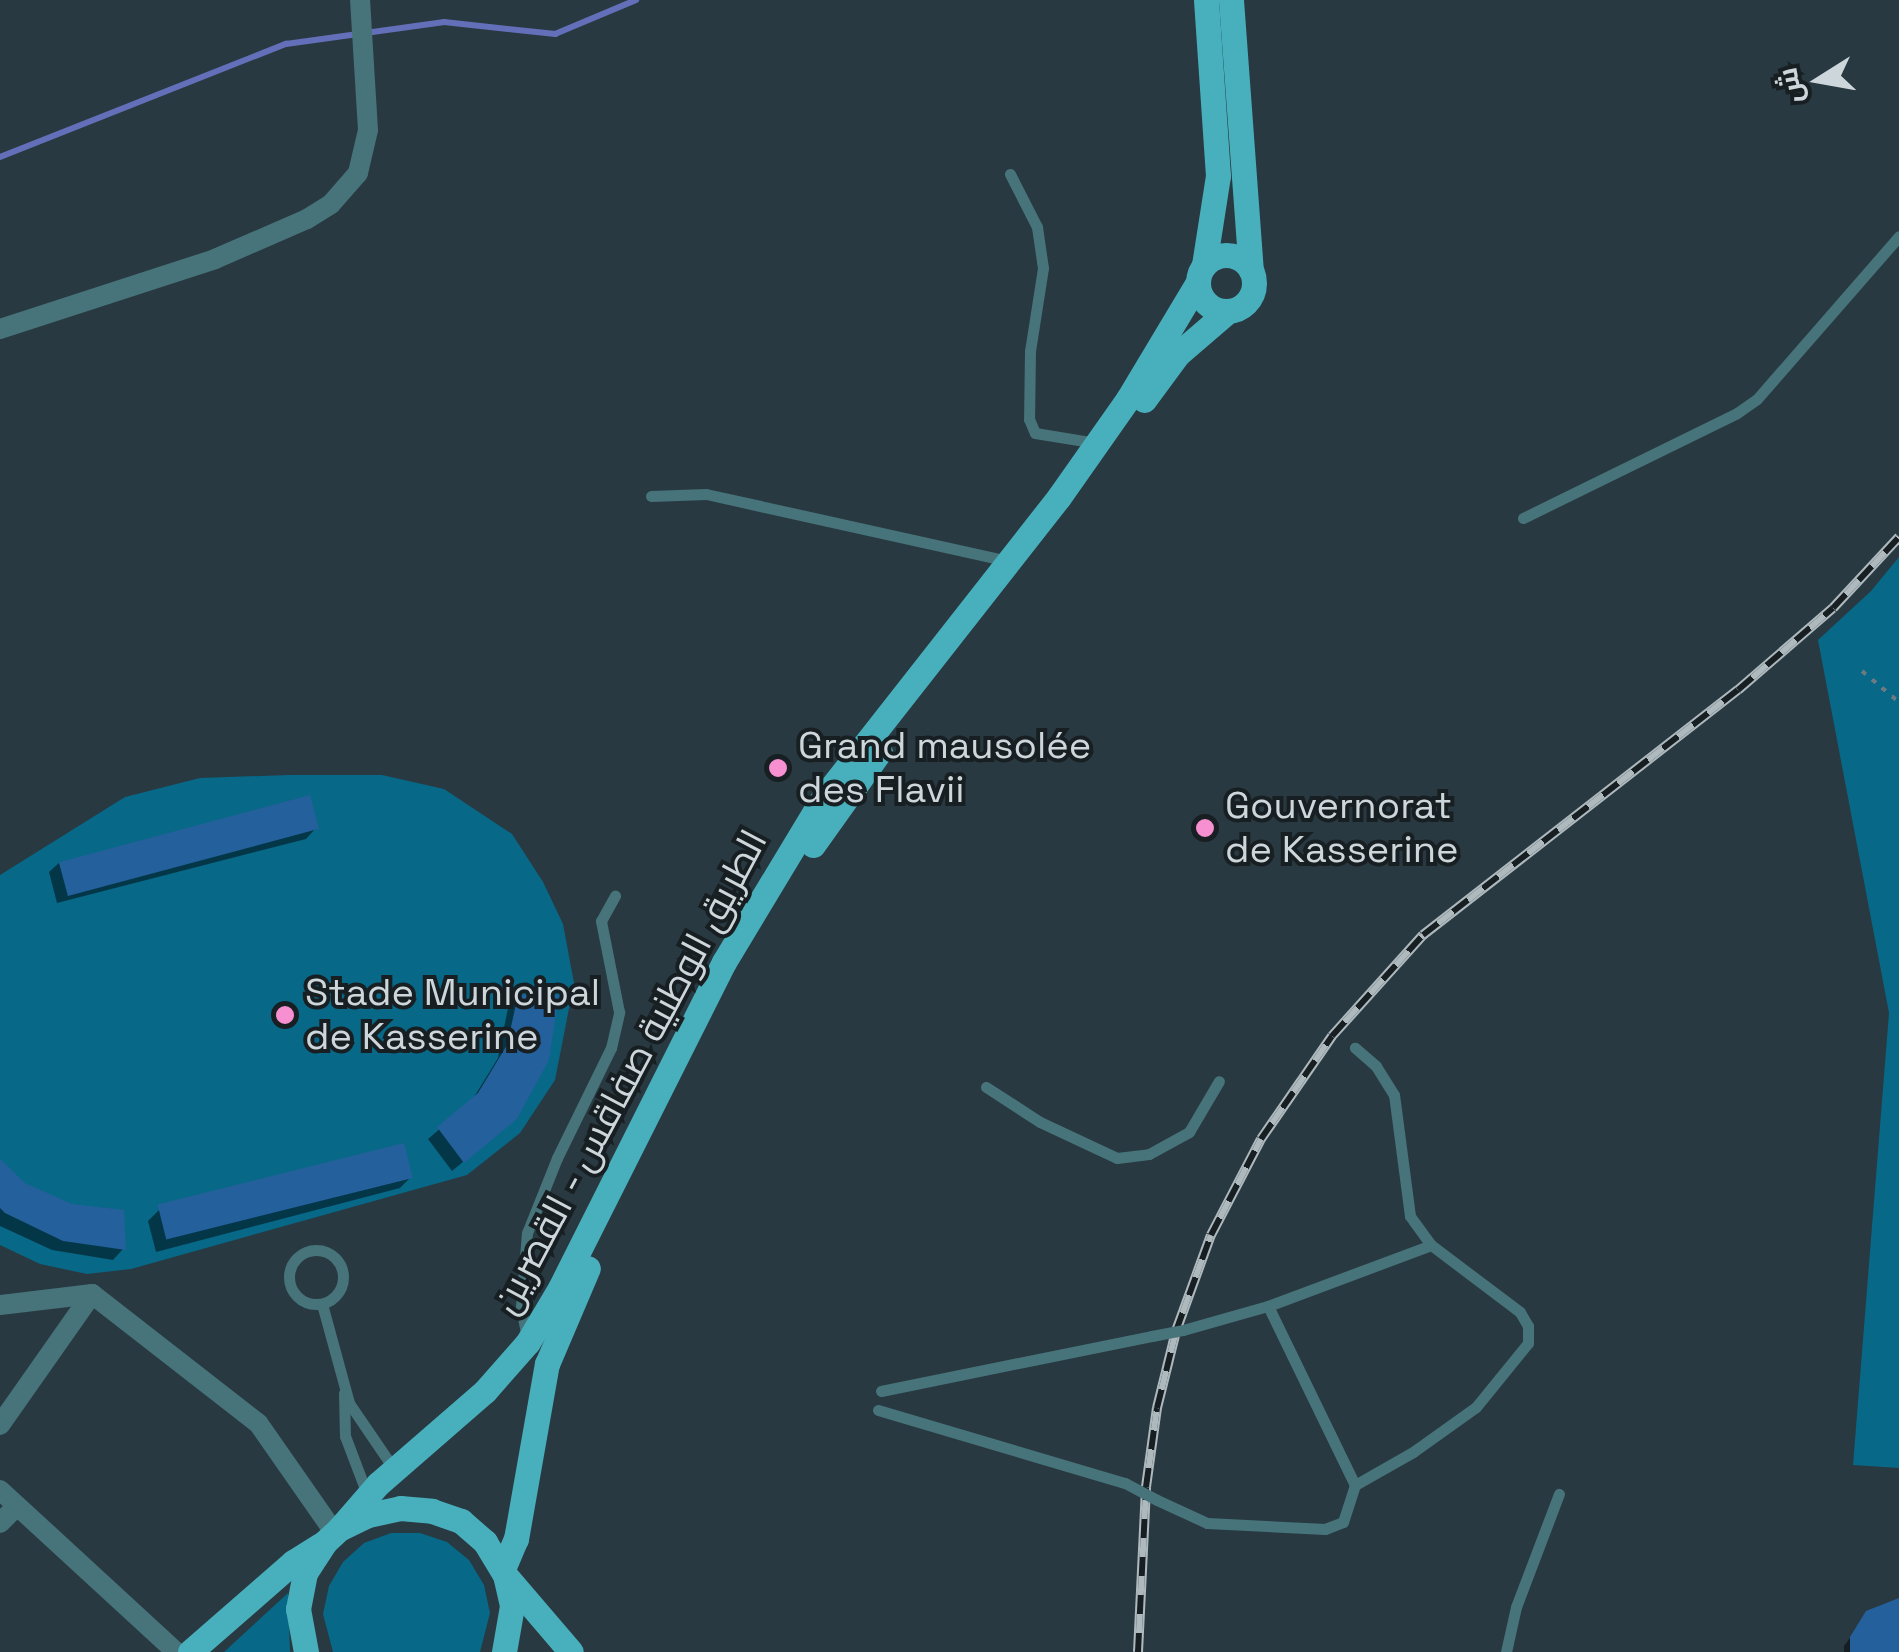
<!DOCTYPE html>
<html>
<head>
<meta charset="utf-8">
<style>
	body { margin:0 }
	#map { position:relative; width:1899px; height:1652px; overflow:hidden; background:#293941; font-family:"Space Grotesk",Cairo,sans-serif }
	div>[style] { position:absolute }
	.green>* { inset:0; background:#076887 }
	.shadow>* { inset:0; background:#0007 }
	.stream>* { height:6px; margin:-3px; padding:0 3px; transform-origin:3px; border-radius:3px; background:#6370b9 }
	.building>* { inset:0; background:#24609b; transform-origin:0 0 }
	.path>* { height:4px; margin-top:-2px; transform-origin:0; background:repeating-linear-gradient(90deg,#6d7a81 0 5px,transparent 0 13px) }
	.service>* { height:11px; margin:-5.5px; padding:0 5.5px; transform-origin:5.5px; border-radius:5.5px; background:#46747a }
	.service>.ring { margin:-5.5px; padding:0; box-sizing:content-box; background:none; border:11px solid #46747a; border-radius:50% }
	.minor>* { height:20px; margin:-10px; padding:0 10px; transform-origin:10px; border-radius:10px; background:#46747a }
	.tertiary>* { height:20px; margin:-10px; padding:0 10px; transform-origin:10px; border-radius:10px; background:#46747a }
	.primary>* { height:25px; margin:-12.5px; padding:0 12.5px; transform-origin:12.5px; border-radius:12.5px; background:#48b0bc }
	.primary>.ring { margin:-12.5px; padding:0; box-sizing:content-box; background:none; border:25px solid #48b0bc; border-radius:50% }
	.rail>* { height:10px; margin-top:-5px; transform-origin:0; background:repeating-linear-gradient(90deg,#181f23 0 19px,#aeb9be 0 38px); box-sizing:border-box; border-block:2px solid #aeb9be }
	.service-bridge>* { height:11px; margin:-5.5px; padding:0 5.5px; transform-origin:5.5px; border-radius:5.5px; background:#46747a }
	.dots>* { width:28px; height:28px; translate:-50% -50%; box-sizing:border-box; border:5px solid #181f23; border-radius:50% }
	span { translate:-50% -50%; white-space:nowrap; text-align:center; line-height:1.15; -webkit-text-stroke:8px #181f23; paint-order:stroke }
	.poi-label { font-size:38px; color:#cdd7db }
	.left { translate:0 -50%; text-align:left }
	.street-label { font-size:38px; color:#cdd7db }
	.north { position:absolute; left:1769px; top:30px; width:100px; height:100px; -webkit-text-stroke:8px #181f23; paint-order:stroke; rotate:259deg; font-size:28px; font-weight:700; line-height:40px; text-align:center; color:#cdd7db }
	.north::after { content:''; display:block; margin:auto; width:35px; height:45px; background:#cdd7db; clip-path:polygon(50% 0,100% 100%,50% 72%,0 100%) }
</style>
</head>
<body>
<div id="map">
	<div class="green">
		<i style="clip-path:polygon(1899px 557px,1899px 1468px,1853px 1465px,1889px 1013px,1818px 640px,1871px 591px)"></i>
		<i style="clip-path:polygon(289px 775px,382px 775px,444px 789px,512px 834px,543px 882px,563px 924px,574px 983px,555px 1080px,520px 1133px,467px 1175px,131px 1269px,87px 1274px,40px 1264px,0 1245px,0 875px,125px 797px,200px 778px)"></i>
		<i style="clip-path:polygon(391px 1533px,420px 1533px,447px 1542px,469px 1560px,484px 1585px,490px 1613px,480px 1652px,333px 1652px,323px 1614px,329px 1586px,343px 1562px,364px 1543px)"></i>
		<i style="clip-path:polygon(288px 1593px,290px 1652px,224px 1652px)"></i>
	</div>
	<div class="shadow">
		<i style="clip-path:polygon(316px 828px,306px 839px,57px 903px,49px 872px,60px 862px)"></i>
		<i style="clip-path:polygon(519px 997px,503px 1129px,452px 1171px,428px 1139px,471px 1102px,498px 1058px,508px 1008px)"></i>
		<i style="clip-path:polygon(0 1163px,24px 1185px,72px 1206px,123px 1249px,113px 1260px,52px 1250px,0 1226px)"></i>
		<i style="clip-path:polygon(411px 1177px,400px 1188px,156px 1252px,148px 1221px,159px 1210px)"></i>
		<i style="clip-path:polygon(1899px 1601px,1899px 1652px,1844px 1652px,1844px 1646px,1868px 1613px)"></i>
	</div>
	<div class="stream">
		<i style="left:0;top:157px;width:308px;rotate:-21.6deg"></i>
		<i style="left:286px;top:44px;width:160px;rotate:-7.9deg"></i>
		<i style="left:444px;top:22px;width:112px;rotate:6.2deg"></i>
		<i style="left:555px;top:34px;width:88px;rotate:-22.8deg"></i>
	</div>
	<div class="building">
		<i style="left:310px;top:795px;width:35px;height:260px;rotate:75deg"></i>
		<i style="clip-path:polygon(518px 995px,559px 995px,549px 1060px,517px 1119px,464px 1163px,437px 1127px,478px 1093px,507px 1045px)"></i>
		<i style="left:404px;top:1143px;width:36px;height:254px;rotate:76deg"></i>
		<i style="clip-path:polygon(0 1159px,25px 1183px,72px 1204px,124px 1210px,126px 1250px,63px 1241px,5px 1213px,0 1208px)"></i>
		<i style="clip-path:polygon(1899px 1598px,1899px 1652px,1850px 1652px,1850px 1637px,1866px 1611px)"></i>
	</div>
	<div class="path">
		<i style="left:1862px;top:671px;width:48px;rotate:40deg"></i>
	</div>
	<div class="service">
		<i style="left:1010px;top:174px;width:59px;rotate:63deg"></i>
		<i style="left:1037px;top:227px;width:41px;rotate:81.7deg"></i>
		<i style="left:1043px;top:268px;width:84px;rotate:98.9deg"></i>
		<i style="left:1030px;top:351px;width:68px;rotate:90.8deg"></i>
		<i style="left:1029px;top:419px;width:15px;rotate:67deg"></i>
		<i style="left:1035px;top:433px;width:63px;rotate:9.2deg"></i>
		<i style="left:651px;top:496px;width:55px;rotate:-2.1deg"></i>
		<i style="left:706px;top:494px;width:309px;rotate:12.5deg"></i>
		<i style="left:1523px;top:518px;width:238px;rotate:-26.1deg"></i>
		<i style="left:1737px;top:413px;width:24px;rotate:-35deg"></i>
		<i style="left:1757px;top:399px;width:216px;rotate:-48.9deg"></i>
		<i style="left:986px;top:1087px;width:64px;rotate:32.9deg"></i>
		<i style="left:1040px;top:1122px;width:85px;rotate:25.1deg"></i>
		<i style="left:1117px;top:1158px;width:32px;rotate:-7deg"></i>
		<i style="left:1149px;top:1154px;width:46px;rotate:-28.8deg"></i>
		<i style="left:1189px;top:1132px;width:59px;rotate:-59.5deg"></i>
		<i class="ring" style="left:289px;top:1250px;width:43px;height:43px"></i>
		<i style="left:322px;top:1304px;width:103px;rotate:74.7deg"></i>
		<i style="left:349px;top:1403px;width:80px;rotate:55.7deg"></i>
		<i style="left:1268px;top:1306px;width:199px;rotate:64.1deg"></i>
		<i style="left:1183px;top:1330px;width:88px;rotate:-15.8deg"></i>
		<i style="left:1268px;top:1306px;width:174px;rotate:-20.5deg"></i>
		<i style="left:527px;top:1338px;width:32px;rotate:-101deg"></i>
		<i style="left:521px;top:1307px;width:74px;rotate:-85.4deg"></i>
		<i style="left:527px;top:1233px;width:81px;rotate:-68.2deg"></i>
		<i style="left:557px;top:1158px;width:123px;rotate:-63.9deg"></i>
		<i style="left:611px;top:1048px;width:37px;rotate:-77deg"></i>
		<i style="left:619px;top:1012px;width:93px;rotate:-101.2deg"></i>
		<i style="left:601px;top:921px;width:29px;rotate:-61deg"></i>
		<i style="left:881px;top:1391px;width:277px;rotate:-11.5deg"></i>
		<i style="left:344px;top:1393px;width:43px;rotate:88.7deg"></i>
		<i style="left:345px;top:1436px;width:62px;rotate:69.2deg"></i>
		<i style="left:878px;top:1410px;width:258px;rotate:16.5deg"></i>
		<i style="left:1157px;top:1500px;width:55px;rotate:24.7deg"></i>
		<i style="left:1207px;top:1523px;width:118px;rotate:2.9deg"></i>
		<i style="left:1325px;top:1529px;width:19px;rotate:-21deg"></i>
		<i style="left:1343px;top:1522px;width:39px;rotate:-72deg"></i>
		<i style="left:1355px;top:1485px;width:67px;rotate:-29.6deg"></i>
		<i style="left:1413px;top:1452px;width:77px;rotate:-35.5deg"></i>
		<i style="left:1476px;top:1407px;width:82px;rotate:-50.9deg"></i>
		<i style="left:1528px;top:1343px;width:17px;rotate:-90deg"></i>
		<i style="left:1528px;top:1326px;width:16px;rotate:-120deg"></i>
		<i style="left:1520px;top:1312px;width:111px;rotate:-143deg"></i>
		<i style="left:1431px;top:1245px;width:36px;rotate:-126deg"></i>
		<i style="left:1410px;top:1216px;width:122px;rotate:-97.5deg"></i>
		<i style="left:1394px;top:1095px;width:34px;rotate:-122deg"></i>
		<i style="left:1376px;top:1066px;width:28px;rotate:-139deg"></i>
		<i style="left:1506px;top:1652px;width:46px;rotate:-77.5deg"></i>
		<i style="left:1516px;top:1607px;width:121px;rotate:-69.2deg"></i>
	</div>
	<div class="minor">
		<i style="left:0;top:1305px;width:93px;rotate:-6.8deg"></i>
		<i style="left:92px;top:1294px;width:210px;rotate:37.9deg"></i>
		<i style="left:258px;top:1423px;width:133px;rotate:55.1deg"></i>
		<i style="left:0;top:1425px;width:160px;rotate:-54.9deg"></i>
		<i style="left:0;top:1490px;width:239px;rotate:42.6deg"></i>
		<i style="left:0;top:1523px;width:24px;rotate:-45deg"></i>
	</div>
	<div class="tertiary">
		<i style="left:0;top:329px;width:226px;rotate:-18deg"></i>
		<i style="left:215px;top:259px;width:100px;rotate:-23.5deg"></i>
		<i style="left:307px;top:219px;width:28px;rotate:-32deg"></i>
		<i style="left:331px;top:204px;width:41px;rotate:-48.9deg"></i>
		<i style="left:358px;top:173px;width:44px;rotate:-76.9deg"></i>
		<i style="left:368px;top:130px;width:130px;rotate:-93.5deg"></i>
	</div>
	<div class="primary">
		<i style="left:1231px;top:0;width:271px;rotate:85.8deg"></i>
		<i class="ring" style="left:1198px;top:255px;width:31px;height:31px"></i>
		<i style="left:1204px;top:265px;width:90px;rotate:-81.1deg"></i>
		<i style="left:1218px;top:176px;width:176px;rotate:-93.9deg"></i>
		<i style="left:1144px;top:400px;width:57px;rotate:-53.5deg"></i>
		<i style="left:1178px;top:354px;width:66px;rotate:-40.7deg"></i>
		<i style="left:813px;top:845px;width:115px;rotate:-54.5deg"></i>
		<i style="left:339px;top:1529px;width:60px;rotate:-49.1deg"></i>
		<i style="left:378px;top:1484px;width:142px;rotate:-41deg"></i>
		<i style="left:485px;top:1391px;width:65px;rotate:-48.7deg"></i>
		<i style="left:528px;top:1342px;width:63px;rotate:-59.3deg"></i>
		<i style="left:560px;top:1288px;width:365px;rotate:-63.3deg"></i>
		<i style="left:724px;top:962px;width:192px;rotate:-58.9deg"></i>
		<i style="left:823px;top:798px;width:382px;rotate:-51.9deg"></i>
		<i style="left:1059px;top:497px;width:120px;rotate:-54.9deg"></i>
		<i style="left:1128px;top:399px;width:136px;rotate:-59.1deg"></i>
		<i style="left:503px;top:1569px;width:33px;rotate:-67deg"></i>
		<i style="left:516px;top:1539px;width:178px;rotate:-80deg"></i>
		<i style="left:547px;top:1364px;width:104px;rotate:-66.9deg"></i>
		<i style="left:505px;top:1575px;width:101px;rotate:49.4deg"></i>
		<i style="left:190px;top:1652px;width:137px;rotate:-41.1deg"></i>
		<i style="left:293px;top:1562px;width:32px;rotate:-32deg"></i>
		<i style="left:306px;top:1652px;width:44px;rotate:-100.5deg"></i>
		<i style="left:298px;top:1609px;width:37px;rotate:-79deg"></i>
		<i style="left:305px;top:1573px;width:37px;rotate:-57deg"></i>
		<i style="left:325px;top:1542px;width:19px;rotate:-43deg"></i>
		<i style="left:339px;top:1529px;width:32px;rotate:-26deg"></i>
		<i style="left:368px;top:1515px;width:33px;rotate:-12deg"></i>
		<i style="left:400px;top:1508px;width:32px;rotate:5deg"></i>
		<i style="left:432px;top:1511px;width:31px;rotate:19deg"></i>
		<i style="left:461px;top:1521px;width:32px;rotate:41deg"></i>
		<i style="left:485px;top:1542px;width:39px;rotate:59deg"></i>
		<i style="left:505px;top:1575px;width:32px;rotate:77deg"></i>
		<i style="left:512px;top:1606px;width:47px;rotate:99.9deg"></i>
	</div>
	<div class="rail">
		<i style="left:1138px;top:1652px;width:165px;rotate:-87.2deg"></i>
		<i style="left:1146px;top:1487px;width:80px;rotate:-82.1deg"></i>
		<i style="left:1157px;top:1408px;width:79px;rotate:-76.1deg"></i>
		<i style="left:1176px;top:1331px;width:102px;rotate:-70deg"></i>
		<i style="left:1211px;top:1235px;width:108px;rotate:-62.5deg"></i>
		<i style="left:1261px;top:1139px;width:125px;rotate:-55.4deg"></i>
		<i style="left:1332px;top:1036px;width:136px;rotate:-48deg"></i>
		<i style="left:1423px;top:935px;width:399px;rotate:-37.9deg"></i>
		<i style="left:1738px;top:690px;width:125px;rotate:-40.8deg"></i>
		<i style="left:1833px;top:608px;width:97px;rotate:-47.1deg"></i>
	</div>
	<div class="service-bridge">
		<i style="left:1152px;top:1336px;width:32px;rotate:-11deg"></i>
		<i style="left:1125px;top:1483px;width:36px;rotate:28deg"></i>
	</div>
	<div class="dots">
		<i style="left:778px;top:768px;background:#f690d0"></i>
		<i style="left:1205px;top:828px;background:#f690d0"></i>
		<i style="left:285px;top:1015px;background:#f690d0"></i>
	</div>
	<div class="poi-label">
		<span class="left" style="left:798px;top:768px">Grand mausolée<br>des Flavii</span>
		<span class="left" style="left:1225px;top:828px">Gouvernorat<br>de Kasserine</span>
		<span class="left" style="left:305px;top:1015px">Stade Municipal<br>de Kasserine</span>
	</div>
	<div class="street-label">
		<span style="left:630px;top:1072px;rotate:-62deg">الطريق الوطنية صفاقس - القصرين</span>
	</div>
	<div class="north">ش</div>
</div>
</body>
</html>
